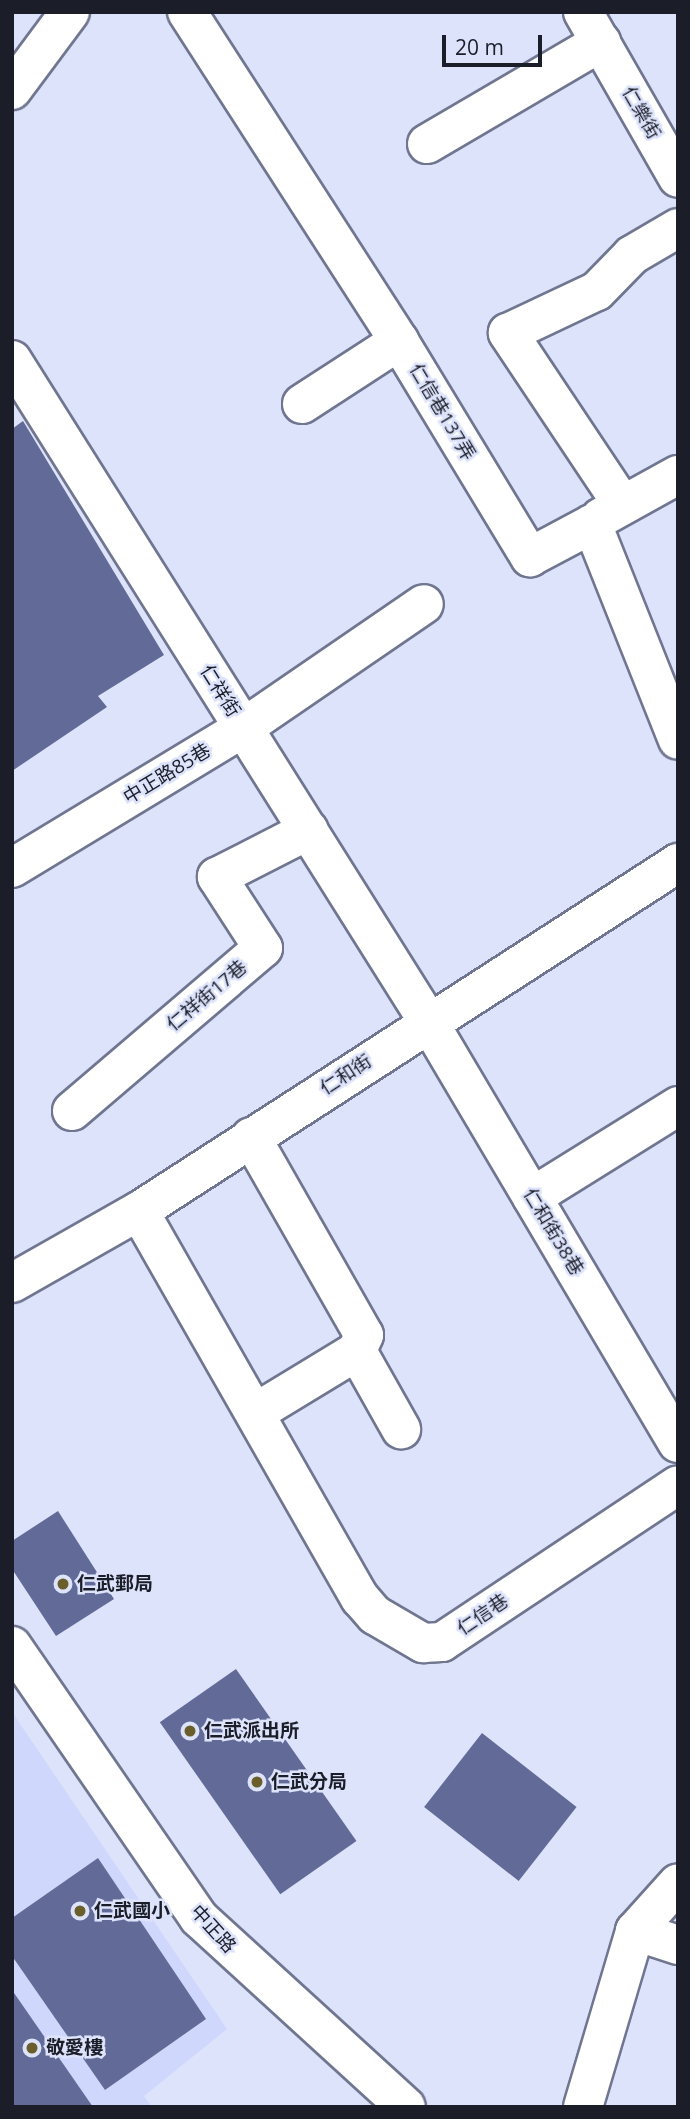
<!DOCTYPE html>
<html>
<head>
<meta charset="utf-8">
<style>
	body { margin:0 }
	#map { position:relative; width:690px; height:2119px; overflow:hidden; background:#dde3fb; font-family:"Open Sans","Noto Sans TC",sans-serif }
	div>[style] { position:absolute }
	.built>* { inset:0; background:#cfd8fc }
	.building>* { inset:0; background:#626b98; transform-origin:0 0 }
	.roads { filter:drop-shadow(2px 0 #707690) drop-shadow(-2px 0 #707690) drop-shadow(0 2px #707690) drop-shadow(0 -2px #707690) }
	.minor>* { height:38px; margin:-19px; padding:0 19px; transform-origin:19px; border-radius:19px; background:#fff }
	.dots>* { width:19px; height:19px; translate:-50% -50%; box-sizing:border-box; border:4px solid #dde3fb; border-radius:50% }
	span { translate:-50% -50%; white-space:nowrap; text-align:center; line-height:1.15; -webkit-text-stroke:5px #dde3fb; paint-order:stroke }
	.street-label { font-size:19px; color:#1b1d28 }
	.poi-label { font-size:19px; color:#1b1d28; font-weight:700 }
	.left { translate:0 -50%; text-align:left }
	.frame { position:absolute; inset:0; border:14px solid #1b1d28; pointer-events:none }
	.scale { position:absolute; left:442px; top:35px; width:100px; height:32px; box-sizing:border-box; border:4px solid #1b1d28; border-top:0; padding-left:9px; font-size:21px; line-height:24px; white-space:nowrap; color:#1b1d28; -webkit-text-stroke:5px #dde3fb; paint-order:stroke }
</style>
</head>
<body>
<div id="map">
	<div class="built">
		<i style="clip-path:polygon(12px 1712px,227px 2029px,144px 2096px,152px 2107px,12px 2107px)"></i>
	</div>
	<div class="building">
		<i style="clip-path:polygon(23px 421px,164px 655px,98px 696px,107px 707px,12px 771px,12px 429px)"></i>
		<i style="clip-path:polygon(58px 1511px,114px 1599px,56px 1636px,12px 1569px,12px 1541px)"></i>
		<i style="left:236px;top:1669px;width:210px;height:93px;rotate:55deg"></i>
		<i style="left:482px;top:1733px;width:120px;height:94px;rotate:38deg"></i>
		<i style="clip-path:polygon(98px 1858px,206px 2019px,105px 2090px,12px 1956px,12px 1918px)"></i>
		<i style="clip-path:polygon(12px 1990px,93px 2107px,12px 2107px)"></i>
	</div>
	<div class="roads">
		<div class="minor">
			<i style="left:187px;top:12px;width:391px;rotate:57.2deg"></i>
			<i style="left:399px;top:341px;width:253px;rotate:58.8deg"></i>
			<i style="left:530px;top:557px;width:70px;rotate:-28deg"></i>
			<i style="left:592px;top:524px;width:232px;rotate:68.3deg"></i>
			<i style="left:583px;top:12px;width:191px;rotate:60.2deg"></i>
			<i style="left:12px;top:90px;width:97px;rotate:-53.4deg"></i>
			<i style="left:427px;top:144px;width:202px;rotate:-30.4deg"></i>
			<i style="left:12px;top:360px;width:781px;rotate:57.82deg"></i>
			<i style="left:428px;top:1021px;width:490px;rotate:59.4deg"></i>
			<i style="left:302px;top:404px;width:116px;rotate:-33deg"></i>
			<i style="left:622px;top:504px;width:206px;rotate:-123.7deg"></i>
			<i style="left:508px;top:333px;width:98px;rotate:-25.3deg"></i>
			<i style="left:597px;top:291px;width:50px;rotate:-45.8deg"></i>
			<i style="left:632px;top:255px;width:53px;rotate:-30.4deg"></i>
			<i style="left:600px;top:518px;width:89px;rotate:-28.9deg"></i>
			<i style="left:12px;top:868px;width:270px;rotate:-31.2deg"></i>
			<i style="left:243px;top:728px;width:219px;rotate:-34.4deg"></i>
			<i style="left:72px;top:1111px;width:251px;rotate:-40.5deg"></i>
			<i style="left:263px;top:948px;width:85px;rotate:-122.9deg"></i>
			<i style="left:217px;top:877px;width:103px;rotate:-27.1deg"></i>
			<i style="left:251px;top:1137px;width:228px;rotate:60.3deg"></i>
			<i style="left:364px;top:1335px;width:17px;rotate:114deg"></i>
			<i style="left:357px;top:1351px;width:119px;rotate:148.7deg"></i>
			<i style="left:532px;top:1197px;width:172px;rotate:-31.9deg"></i>
			<i style="left:139px;top:1211px;width:446px;rotate:60.3deg"></i>
			<i style="left:360px;top:1598px;width:23px;rotate:49deg"></i>
			<i style="left:375px;top:1615px;width:56px;rotate:30.3deg"></i>
			<i style="left:423px;top:1643px;width:19px;rotate:-3deg"></i>
			<i style="left:442px;top:1642px;width:283px;rotate:-33.6deg"></i>
			<i style="left:12px;top:1283px;width:146px;rotate:-29.6deg"></i>
			<i style="left:139px;top:1211px;width:642px;rotate:-32.85deg"></i>
			<i style="left:357px;top:1351px;width:90px;rotate:60.6deg"></i>
			<i style="left:12px;top:1646px;width:330px;rotate:55.5deg"></i>
			<i style="left:199px;top:1918px;width:280px;rotate:42.4deg"></i>
			<i style="left:635px;top:1931px;width:45px;rotate:18deg"></i>
			<i style="left:583px;top:2107px;width:184px;rotate:-73.5deg"></i>
			<i style="left:635px;top:1931px;width:64px;rotate:-48.1deg"></i>
		</div>
	</div>
	<div class="dots">
		<i style="left:63px;top:1584px;background:#6a5e2b"></i>
		<i style="left:190px;top:1731px;background:#6a5e2b"></i>
		<i style="left:257px;top:1782px;background:#6a5e2b"></i>
		<i style="left:80px;top:1911px;background:#6a5e2b"></i>
		<i style="left:32px;top:2048px;background:#6a5e2b"></i>
	</div>
	<div class="street-label">
		<span style="left:641px;top:113px;rotate:60deg">仁樂街</span>
		<span style="left:442px;top:412px;rotate:59deg">仁信巷137弄</span>
		<span style="left:220px;top:691px;rotate:58deg">仁祥街</span>
		<span style="left:167px;top:774px;rotate:-31deg">中正路85巷</span>
		<span style="left:207px;top:996px;rotate:-40deg">仁祥街17巷</span>
		<span style="left:346px;top:1075px;rotate:-33deg">仁和街</span>
		<span style="left:553px;top:1232px;rotate:59deg">仁和街38巷</span>
		<span style="left:483px;top:1615px;rotate:-34deg">仁信巷</span>
		<span style="left:213px;top:1929px;rotate:48deg">中正路</span>
	</div>
	<div class="poi-label">
		<span class="left" style="left:77px;top:1584px">仁武郵局</span>
		<span class="left" style="left:204px;top:1731px">仁武派出所</span>
		<span class="left" style="left:271px;top:1782px">仁武分局</span>
		<span class="left" style="left:94px;top:1911px">仁武國小</span>
		<span class="left" style="left:46px;top:2048px">敬愛樓</span>
	</div>
	<div class="frame"></div>
	<div class="scale">20 m</div>
</div>
</body>
</html>
